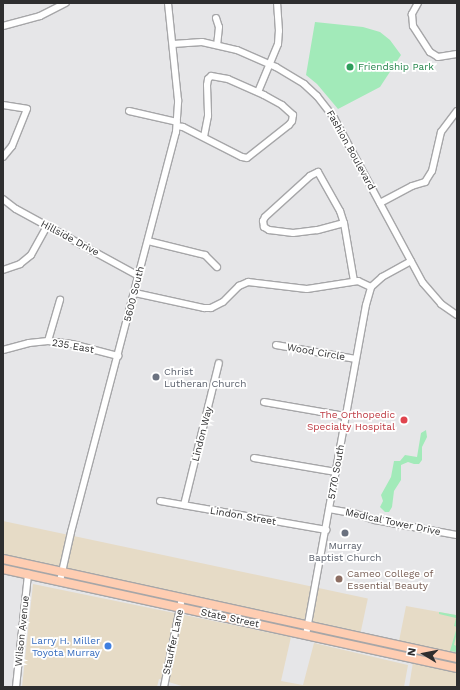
<!DOCTYPE html>
<html>
<head>
<meta charset="utf-8">
<style>
	body { margin:0 }
	#map { position:relative; width:460px; height:690px; overflow:hidden; background:#e6e6e8; font-family:"Work Sans",sans-serif }
	div>[style] { position:absolute }
	.commercial>* { inset:0; background:#e6dbc6; transform-origin:0 0 }
	.green>* { inset:0; background:#a2eab9 }
	.roads { filter:drop-shadow(1px 0 #a6a6a8) drop-shadow(-1px 0 #a6a6a8) drop-shadow(0 1px #a6a6a8) drop-shadow(0 -1px #a6a6a8) }
	.minor>* { height:6px; margin:-3px; padding:0 3px; transform-origin:3px; border-radius:3px; background:#fff }
	.major>* { height:8px; margin:-4px; padding:0 4px; transform-origin:4px; border-radius:4px; background:#fecdb2 }
	.dots>* { width:11px; height:11px; translate:-50% -50%; box-sizing:border-box; border:2px solid #fff; border-radius:50% }
	span { translate:-50% -50%; white-space:nowrap; text-align:center; line-height:1.15; -webkit-text-stroke:3.5px #fff; paint-order:stroke }
	.leisure-label { font-size:10px; color:#27864d }
	.left { translate:0 -50%; text-align:left }
	.street-label { font-size:10px; color:#2e2e2f }
	.worship-label { font-size:10px; color:#5b616d }
	.health-label { font-size:10px; color:#be3a42 }
	.right { translate:-100% -50%; text-align:right }
	.education-label { font-size:10px; color:#785e54 }
	.shop-label { font-size:10px; color:#366cbe }
	.frame { position:absolute; inset:0; border:4px solid #2e2e2f; pointer-events:none }
	.north { position:absolute; left:404px; top:634px; width:40px; height:40px; -webkit-text-stroke:3px #fff; paint-order:stroke; rotate:280deg; font-size:11px; font-weight:700; line-height:16px; text-align:center; color:#2e2e2f }
	.north::after { content:''; display:block; margin:auto; width:14px; height:18px; background:#2e2e2f; clip-path:polygon(50% 0,100% 100%,50% 72%,0 100%) }
</style>
</head>
<body>
<div id="map">
	<div class="commercial">
		<i style="left:3px;top:521px;width:373px;height:34px;rotate:12deg"></i>
		<i style="clip-path:polygon(33px 584px,291px 637px,281px 681px,303px 685px,314px 643px,408px 665px,404px 687px,185px 687px,159px 679px,157px 687px,22px 687px)"></i>
		<i style="clip-path:polygon(406px 606px,456px 615px,457px 613px,457px 654px,399px 641px)"></i>
		<i style="clip-path:polygon(413px 662px,457px 672px,457px 687px,409px 687px)"></i>
	</div>
	<div class="green">
		<i style="clip-path:polygon(315px 22px,363px 27px,380px 32px,390px 40px,401px 55px,380px 87px,338px 109px,317px 84px,306px 75px)"></i>
		<i style="clip-path:polygon(426px 430px,427px 437px,422px 447px,422px 460px,419px 464px,414px 464px,408px 462px,401px 465px,401px 480px,394px 491px,392px 507px,389px 512px,385px 512px,380px 507px,383px 501px,381px 495px,391px 477px,394px 461px,400px 461px,405px 455px,417px 457px,421px 433px)"></i>
		<i style="clip-path:polygon(439px 612px,456px 615px,457px 613px,457px 632px,454px 645px,457px 646px,456px 652px,450px 651px,457px 627px,454px 626px,456px 618px,439px 614px)"></i>
	</div>
	<div class="roads">
		<div class="minor">
			<i style="left:418px;top:3px;width:13px;rotate:119deg"></i>
			<i style="left:412px;top:14px;width:12px;rotate:85deg"></i>
			<i style="left:413px;top:26px;width:31px;rotate:57deg"></i>
			<i style="left:430px;top:52px;width:9px;rotate:32deg"></i>
			<i style="left:438px;top:57px;width:19px;rotate:-9deg"></i>
			<i style="left:216px;top:18px;width:9px;rotate:72deg"></i>
			<i style="left:219px;top:27px;width:18px;rotate:96deg"></i>
			<i style="left:3px;top:26px;width:38px;rotate:-15deg"></i>
			<i style="left:40px;top:16px;width:29px;rotate:-27deg"></i>
			<i style="left:173px;top:44px;width:29px;rotate:-4deg"></i>
			<i style="left:202px;top:42px;width:36px;rotate:13deg"></i>
			<i style="left:237px;top:50px;width:43px;rotate:23.6deg"></i>
			<i style="left:276px;top:67px;width:33px;rotate:31deg"></i>
			<i style="left:304px;top:84px;width:18px;rotate:43deg"></i>
			<i style="left:317px;top:96px;width:28px;rotate:52deg"></i>
			<i style="left:334px;top:118px;width:187px;rotate:61.7deg"></i>
			<i style="left:423px;top:283px;width:28px;rotate:49deg"></i>
			<i style="left:441px;top:304px;width:19px;rotate:35deg"></i>
			<i style="left:258px;top:92px;width:52px;rotate:-67.4deg"></i>
			<i style="left:278px;top:44px;width:13px;rotate:-86deg"></i>
			<i style="left:279px;top:31px;width:28px;rotate:-94deg"></i>
			<i style="left:3px;top:105px;width:24px;rotate:9deg"></i>
			<i style="left:27px;top:109px;width:40px;rotate:112deg"></i>
			<i style="left:12px;top:146px;width:14px;rotate:129deg"></i>
			<i style="left:129px;top:111px;width:49px;rotate:12.9deg"></i>
			<i style="left:177px;top:126px;width:6px;rotate:9deg"></i>
			<i style="left:183px;top:127px;width:66px;rotate:27deg"></i>
			<i style="left:242px;top:157px;width:5px;rotate:11deg"></i>
			<i style="left:247px;top:158px;width:53px;rotate:-38.2deg"></i>
			<i style="left:289px;top:125px;width:5px;rotate:-53deg"></i>
			<i style="left:292px;top:121px;width:6px;rotate:-81deg"></i>
			<i style="left:293px;top:115px;width:15px;rotate:-138deg"></i>
			<i style="left:282px;top:105px;width:21px;rotate:-151deg"></i>
			<i style="left:264px;top:95px;width:39px;rotate:-156deg"></i>
			<i style="left:228px;top:79px;width:17px;rotate:-170deg"></i>
			<i style="left:211px;top:76px;width:4px;rotate:135deg"></i>
			<i style="left:208px;top:79px;width:6px;rotate:99deg"></i>
			<i style="left:207px;top:85px;width:31px;rotate:88deg"></i>
			<i style="left:208px;top:116px;width:21px;rotate:101deg"></i>
			<i style="left:3px;top:199px;width:16px;rotate:38deg"></i>
			<i style="left:16px;top:209px;width:140px;rotate:28.6deg"></i>
			<i style="left:380px;top:203px;width:36px;rotate:-28deg"></i>
			<i style="left:412px;top:186px;width:14px;rotate:-17deg"></i>
			<i style="left:425px;top:182px;width:13px;rotate:-58deg"></i>
			<i style="left:432px;top:171px;width:40px;rotate:-77deg"></i>
			<i style="left:441px;top:132px;width:26px;rotate:-53deg"></i>
			<i style="left:344px;top:223px;width:28px;rotate:165deg"></i>
			<i style="left:317px;top:230px;width:24px;rotate:173deg"></i>
			<i style="left:293px;top:233px;width:24px;rotate:-173deg"></i>
			<i style="left:269px;top:230px;width:6px;rotate:-149deg"></i>
			<i style="left:264px;top:227px;width:6px;rotate:-99deg"></i>
			<i style="left:263px;top:221px;width:4px;rotate:-63deg"></i>
			<i style="left:265px;top:217px;width:61px;rotate:-42.3deg"></i>
			<i style="left:310px;top:176px;width:9px;rotate:-27deg"></i>
			<i style="left:318px;top:172px;width:45px;rotate:60.6deg"></i>
			<i style="left:340px;top:211px;width:13px;rotate:72deg"></i>
			<i style="left:344px;top:223px;width:59px;rotate:80.2deg"></i>
			<i style="left:148px;top:241px;width:59px;rotate:13.8deg"></i>
			<i style="left:205px;top:255px;width:17px;rotate:45deg"></i>
			<i style="left:3px;top:270px;width:18px;rotate:-19deg"></i>
			<i style="left:20px;top:264px;width:14px;rotate:-39deg"></i>
			<i style="left:31px;top:255px;width:33px;rotate:-61deg"></i>
			<i style="left:135px;top:293px;width:71px;rotate:12.3deg"></i>
			<i style="left:204px;top:308px;width:7px"></i>
			<i style="left:211px;top:308px;width:13px;rotate:-27deg"></i>
			<i style="left:223px;top:302px;width:23px;rotate:-45deg"></i>
			<i style="left:239px;top:286px;width:10px;rotate:-24deg"></i>
			<i style="left:248px;top:282px;width:59px;rotate:6.8deg"></i>
			<i style="left:307px;top:289px;width:52px;rotate:-8.9deg"></i>
			<i style="left:358px;top:281px;width:14px;rotate:25deg"></i>
			<i style="left:371px;top:287px;width:15px;rotate:-42deg"></i>
			<i style="left:382px;top:277px;width:33px;rotate:-29deg"></i>
			<i style="left:48px;top:341px;width:43px;rotate:-73.7deg"></i>
			<i style="left:276px;top:345px;width:81px;rotate:9.9deg"></i>
			<i style="left:3px;top:350px;width:27px;rotate:-15deg"></i>
			<i style="left:29px;top:343px;width:19px;rotate:-6deg"></i>
			<i style="left:48px;top:341px;width:24px;rotate:7deg"></i>
			<i style="left:72px;top:344px;width:48px;rotate:14.6deg"></i>
			<i style="left:264px;top:402px;width:82px;rotate:9.8deg"></i>
			<i style="left:254px;top:458px;width:83px;rotate:9.7deg"></i>
			<i style="left:160px;top:501px;width:169px;rotate:9.9deg"></i>
			<i style="left:184px;top:505px;width:146px;rotate:-76.2deg"></i>
			<i style="left:329px;top:509px;width:27px;rotate:10deg"></i>
			<i style="left:356px;top:514px;width:20px;rotate:18deg"></i>
			<i style="left:375px;top:520px;width:83px;rotate:10.4deg"></i>
			<i style="left:60px;top:581px;width:50px;rotate:-77.3deg"></i>
			<i style="left:71px;top:532px;width:414px;rotate:-75.3deg"></i>
			<i style="left:176px;top:132px;width:32px;rotate:-86deg"></i>
			<i style="left:178px;top:100px;width:98px;rotate:-95.9deg"></i>
			<i style="left:306px;top:635px;width:335px;rotate:-79.7deg"></i>
			<i style="left:366px;top:305px;width:19px;rotate:-74deg"></i>
			<i style="left:16px;top:687px;width:114px;rotate:-83.9deg"></i>
			<i style="left:164px;top:687px;width:91px;rotate:-78.6deg"></i>
		</div>
		<div class="major">
			<i style="left:3px;top:559px;width:465px;rotate:12.3deg"></i>
			<i style="left:3px;top:569px;width:465px;rotate:12.3deg"></i>
		</div>
	</div>
	<div class="dots">
		<i style="left:350px;top:67px;background:#2e9e5b"></i>
		<i style="left:156px;top:377px;background:#6b7280"></i>
		<i style="left:404px;top:420px;background:#e0444e"></i>
		<i style="left:345px;top:533px;background:#6b7280"></i>
		<i style="left:339px;top:579px;background:#8d6e63"></i>
		<i style="left:108px;top:646px;background:#3f7fe0"></i>
	</div>
	<div class="leisure-label">
		<span class="left" style="left:358px;top:67px">Friendship Park</span>
	</div>
	<div class="street-label">
		<span style="left:351px;top:150px;rotate:61deg">Fashion Boulevard</span>
		<span style="left:70px;top:238px;rotate:28deg">Hillside Drive</span>
		<span style="left:134px;top:294px;rotate:-76deg">5600 South</span>
		<span style="left:73px;top:346px;rotate:10deg">235 East</span>
		<span style="left:316px;top:352px;rotate:10deg">Wood Circle</span>
		<span style="left:202px;top:434px;rotate:-76deg">Lindon Way</span>
		<span style="left:336px;top:472px;rotate:-80deg">5770 South</span>
		<span style="left:243px;top:516px;rotate:10deg">Lindon Street</span>
		<span style="left:393px;top:522px;rotate:12deg">Medical Tower Drive</span>
		<span style="left:230px;top:618px;rotate:12deg">State Street</span>
		<span style="left:22px;top:631px;rotate:-84deg">Wilson Avenue</span>
		<span style="left:173px;top:642px;rotate:-78deg">Stauffer Lane</span>
	</div>
	<div class="worship-label">
		<span class="left" style="left:164px;top:377px">Christ<br>Lutheran Church</span>
		<span style="left:345px;top:551px">Murray<br>Baptist Church</span>
	</div>
	<div class="health-label">
		<span class="right" style="left:395px;top:420px">The Orthopedic<br>Specialty Hospital</span>
	</div>
	<div class="education-label">
		<span class="left" style="left:347px;top:579px">Cameo College of<br>Essential Beauty</span>
	</div>
	<div class="shop-label">
		<span class="right" style="left:100px;top:646px">Larry H. Miller<br>Toyota Murray</span>
	</div>
	<div class="frame"></div>
	<div class="north">N</div>
</div>
</body>
</html>
